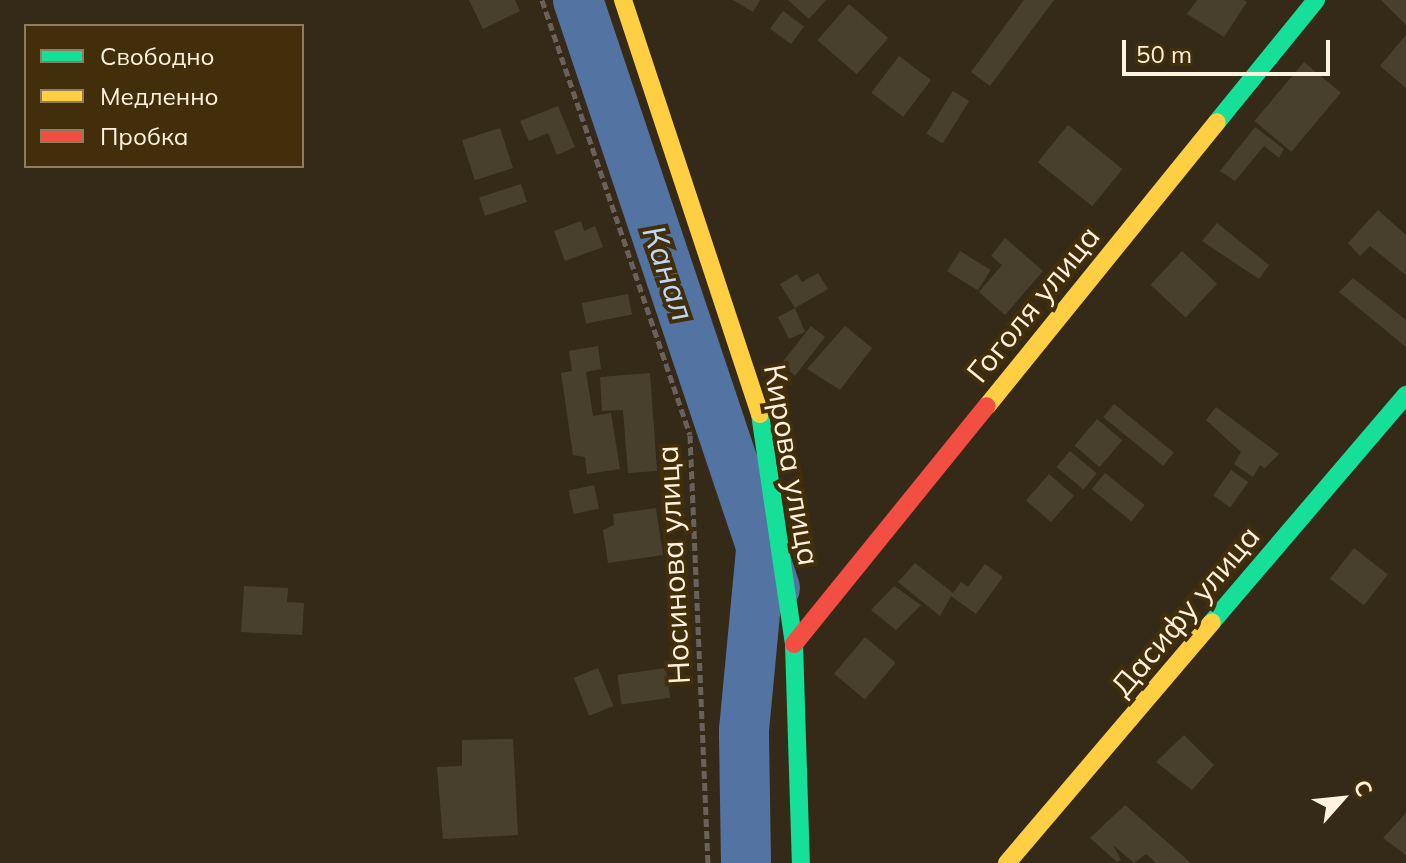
<!DOCTYPE html>
<html>
<head>
<meta charset="utf-8">
<style>
	body { margin:0 }
	#map { position:relative; width:1406px; height:863px; overflow:hidden; background:#352a18; font-family:Mulish,sans-serif }
	div>[style] { position:absolute }
	.river>* { height:50px; margin:-25px; padding:0 25px; transform-origin:25px; border-radius:25px; background:#5374a2 }
	.building>* { inset:0; background:#48402d; transform-origin:0 0 }
	.path>* { height:5px; margin-top:-2.5px; transform-origin:0; background:repeating-linear-gradient(90deg,#6a615c 0 8px,transparent 0 12px) }
	.fast>* { height:18px; margin:-9px; padding:0 9px; transform-origin:9px; border-radius:9px; background:#16e098 }
	.slow>* { height:18px; margin:-9px; padding:0 9px; transform-origin:9px; border-radius:9px; background:#ffcf43 }
	.jam>* { height:18px; margin:-9px; padding:0 9px; transform-origin:9px; border-radius:9px; background:#f24e42 }
	span { translate:-50% -50%; white-space:nowrap; text-align:center; line-height:1.15; -webkit-text-stroke:8px #422e0b; paint-order:stroke }
	.street-label { font-size:30px; color:#fff2df }
	.water-label { font-size:32px; color:#c1d7f6; font-style:italic }
	.legend { position:absolute; left:24px; top:24px; width:280px; height:144px; box-sizing:border-box; background:#422e0b; border:2px solid #8e7c60; margin:0; padding:10px 14px; list-style:none; font-size:24px; color:#fff2df }
	.legend li { display:flex; align-items:center; gap:16px; height:40px }
	.legend b { width:40px; border:2px solid #8e7c60 }
	.north { position:absolute; left:1302px; top:759px; width:80px; height:80px; -webkit-text-stroke:6px #422e0b; paint-order:stroke; rotate:63deg; font-size:22px; font-weight:700; line-height:32px; text-align:center; color:#fff2df }
	.north::after { content:''; display:block; margin:auto; width:28px; height:36px; background:#fff2df; clip-path:polygon(50% 0,100% 100%,50% 72%,0 100%) }
	.scale { position:absolute; left:1122px; top:40px; width:208px; height:36px; box-sizing:border-box; border:4px solid #fff2df; border-top:0; padding-left:10px; font-size:24px; line-height:28px; white-space:nowrap; color:#fff2df; -webkit-text-stroke:6px #422e0b; paint-order:stroke }
</style>
</head>
<body>
<div id="map">
	<div class="river">
		<i style="left:578px;top:0;width:620px;rotate:71.48deg"></i>
		<i style="left:746px;top:863px;width:133px;rotate:-90.9deg"></i>
		<i style="left:744px;top:730px;width:181px;rotate:-84.6deg"></i>
	</div>
	<div class="building">
		<i style="clip-path:polygon(469px 0,515px 0,520px 11px,483px 29px)"></i>
		<i style="clip-path:polygon(733px 0,760px 0,753px 12px)"></i>
		<i style="clip-path:polygon(788px 0,826px 0,809px 19px)"></i>
		<i style="clip-path:polygon(1024px 0,1054px 0,990px 86px,971px 72px)"></i>
		<i style="clip-path:polygon(1197px 0,1244px 0,1247px 2px,1224px 37px,1187px 14px)"></i>
		<i style="clip-path:polygon(1381px 0,1406px 0,1406px 25px)"></i>
		<i style="left:849px;top:4px;width:52px;height:48px;rotate:41deg"></i>
		<i style="left:783px;top:11px;width:26px;height:22px;rotate:36deg"></i>
		<i style="clip-path:polygon(1406px 35px,1406px 88px,1380px 66px)"></i>
		<i style="left:899px;top:56px;width:40px;height:46px;rotate:37deg"></i>
		<i style="left:1304px;top:62px;width:48px;height:77px;rotate:40deg"></i>
		<i style="left:953px;top:91px;width:19px;height:50px;rotate:32deg"></i>
		<i style="clip-path:polygon(558px 106px,575px 147px,557px 155px,548px 133px,529px 141px,520px 121px)"></i>
		<i style="left:1068px;top:125px;width:70px;height:48px;rotate:39deg"></i>
		<i style="clip-path:polygon(1255px 127px,1284px 149px,1279px 158px,1264px 146px,1235px 181px,1220px 171px)"></i>
		<i style="left:500px;top:128px;width:42px;height:40px;rotate:72deg"></i>
		<i style="left:521px;top:184px;width:19px;height:44px;rotate:72deg"></i>
		<i style="clip-path:polygon(1378px 210px,1406px 235px,1406px 275px,1370px 246px,1360px 256px,1348px 243px)"></i>
		<i style="clip-path:polygon(581px 221px,584px 231px,595px 226px,603px 247px,565px 261px,554px 231px)"></i>
		<i style="clip-path:polygon(1217px 223px,1269px 265px,1259px 279px,1202px 241px)"></i>
		<i style="clip-path:polygon(1005px 238px,1043px 271px,1005px 315px,979px 292px,1002px 265px,991px 256px)"></i>
		<i style="left:960px;top:251px;width:36px;height:24px;rotate:32deg"></i>
		<i style="left:1182px;top:251px;width:48px;height:46px;rotate:43deg"></i>
		<i style="clip-path:polygon(818px 273px,828px 289px,795px 308px,780px 284px,797px 274px,802px 282px)"></i>
		<i style="clip-path:polygon(1353px 278px,1406px 320px,1406px 347px,1339px 292px)"></i>
		<i style="left:628px;top:294px;width:21px;height:47px;rotate:79deg"></i>
		<i style="clip-path:polygon(795px 308px,805px 332px,789px 339px,778px 317px)"></i>
		<i style="left:811px;top:326px;width:18px;height:49px;rotate:38deg"></i>
		<i style="clip-path:polygon(845px 326px,872px 348px,840px 390px,807px 369px)"></i>
		<i style="clip-path:polygon(598px 346px,601px 369px,586px 372px,593px 416px,611px 413px,620px 469px,587px 474px,585px 457px,573px 455px,561px 373px,572px 371px,569px 351px)"></i>
		<i style="clip-path:polygon(650px 373px,657px 471px,628px 473px,623px 410px,602px 411px,600px 377px)"></i>
		<i style="left:1114px;top:404px;width:77px;height:17px;rotate:39deg"></i>
		<i style="clip-path:polygon(1216px 407px,1279px 454px,1265px 468px,1260px 465px,1253px 477px,1234px 464px,1241px 452px,1206px 420px)"></i>
		<i style="left:1097px;top:419px;width:33px;height:35px;rotate:40deg"></i>
		<i style="left:1070px;top:451px;width:35px;height:21px;rotate:40deg"></i>
		<i style="left:1231px;top:470px;width:21px;height:31px;rotate:35deg"></i>
		<i style="left:1105px;top:473px;width:51px;height:21px;rotate:39deg"></i>
		<i style="left:1049px;top:474px;width:33px;height:35px;rotate:41deg"></i>
		<i style="left:594px;top:485px;width:24px;height:26px;rotate:78deg"></i>
		<i style="clip-path:polygon(656px 508px,663px 555px,608px 563px,603px 530px,614px 525px,613px 514px)"></i>
		<i style="left:1354px;top:548px;width:43px;height:39px;rotate:38deg"></i>
		<i style="clip-path:polygon(915px 563px,953px 593px,961px 582px,968px 587px,985px 564px,1003px 577px,976px 614px,951px 596px,940px 616px,898px 582px)"></i>
		<i style="clip-path:polygon(244px 586px,288px 588px,287px 602px,304px 603px,302px 635px,241px 632px)"></i>
		<i style="clip-path:polygon(894px 586px,921px 605px,896px 630px,871px 610px)"></i>
		<i style="left:865px;top:637px;width:40px;height:48px;rotate:40deg"></i>
		<i style="left:598px;top:668px;width:41px;height:26px;rotate:68deg"></i>
		<i style="left:666px;top:668px;width:30px;height:49px;rotate:82deg"></i>
		<i style="clip-path:polygon(1184px 735px,1214px 765px,1192px 790px,1156px 762px)"></i>
		<i style="clip-path:polygon(513px 739px,518px 835px,443px 839px,437px 767px,462px 766px,462px 740px)"></i>
		<i style="clip-path:polygon(1125px 805px,1191px 863px,1156px 863px,1146px 854px,1134px 863px,1113px 845px,1121px 860px,1117px 862px,1090px 838px)"></i>
		<i style="clip-path:polygon(1406px 813px,1406px 855px,1383px 838px)"></i>
	</div>
	<div class="path">
		<i style="left:542px;top:0;width:459px;rotate:71.2deg"></i>
		<i style="left:690px;top:435px;width:428px;rotate:87.6deg"></i>
	</div>
	<div class="fast">
		<i style="left:1217px;top:122px;width:157px;rotate:-50.9deg"></i>
		<i style="left:760px;top:414px;width:232px;rotate:81.6deg"></i>
		<i style="left:794px;top:644px;width:219px;rotate:88.2deg"></i>
		<i style="left:1212px;top:622px;width:299px;rotate:-49.5deg"></i>
	</div>
	<div class="slow">
		<i style="left:623px;top:0;width:436px;rotate:71.7deg"></i>
		<i style="left:987px;top:406px;width:365px;rotate:-51deg"></i>
		<i style="left:1007px;top:863px;width:316px;rotate:-49.6deg"></i>
	</div>
	<div class="jam">
		<i style="left:794px;top:644px;width:306px;rotate:-51deg"></i>
	</div>
	<div class="street-label">
		<span style="left:1033px;top:304px;rotate:-51deg">Гоголя улица</span>
		<span style="left:792px;top:465px;rotate:80deg">Кирова улица</span>
		<span style="left:673px;top:565px;rotate:-93deg">Носинова улица</span>
		<span style="left:1185px;top:611px;rotate:-50deg">Дасифу улица</span>
	</div>
	<div class="water-label">
		<span style="left:669px;top:273px;rotate:71deg">Канал</span>
	</div>
	<ul class="legend">
	<li><b style="height:10px;background:#16e098"></b>Свободно</li>
	<li><b style="height:10px;background:#ffcf43"></b>Медленно</li>
	<li><b style="height:10px;background:#f24e42"></b>Пробка</li>
	</ul>
	<div class="north">С</div>
	<div class="scale">50 m</div>
</div>
</body>
</html>
